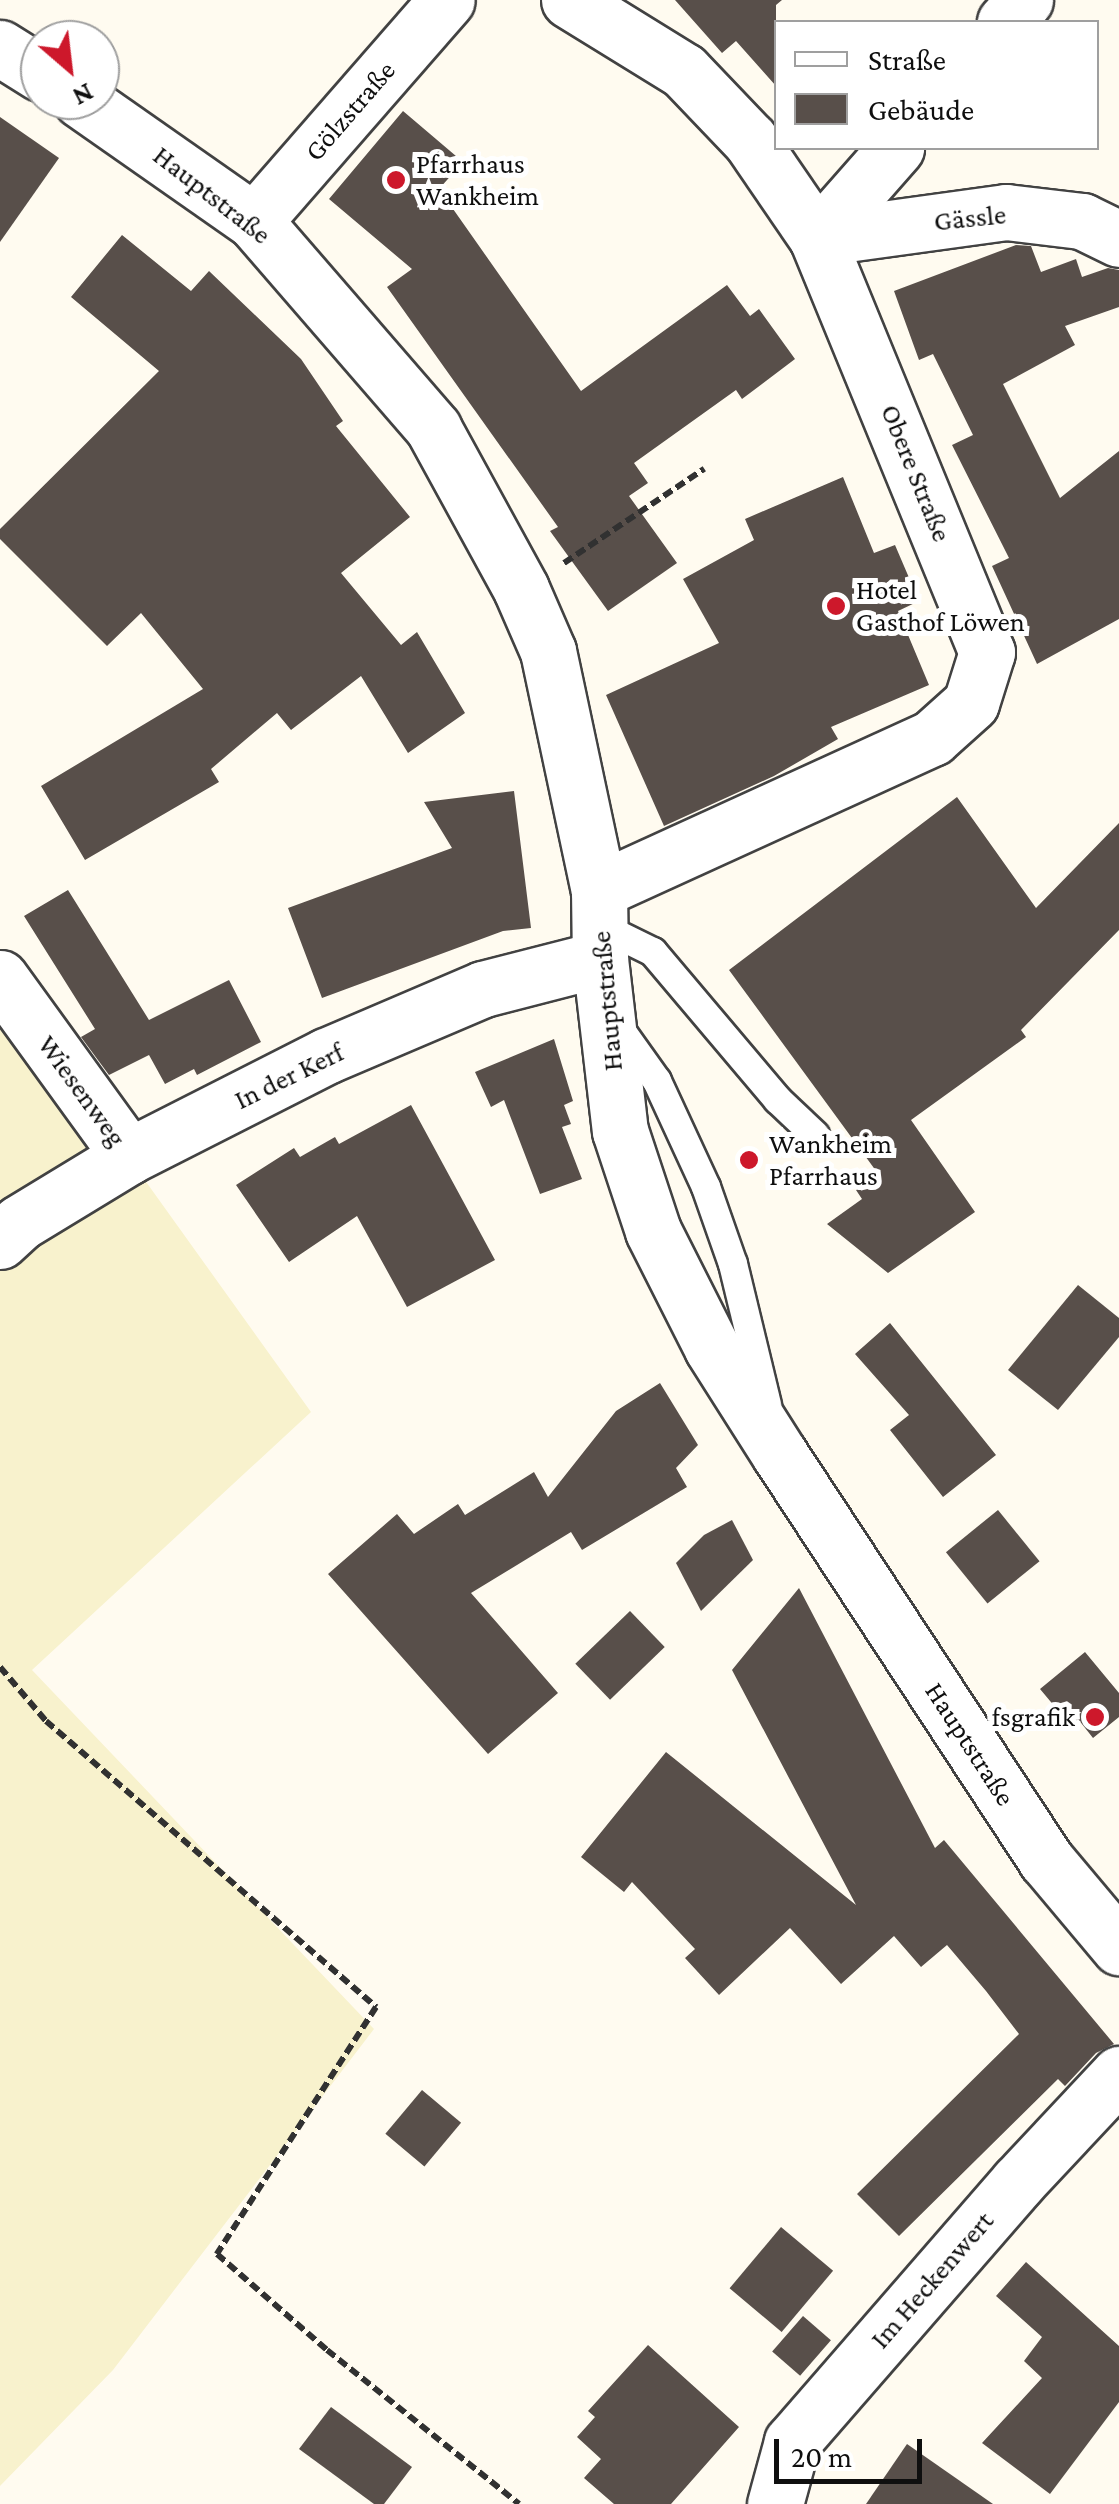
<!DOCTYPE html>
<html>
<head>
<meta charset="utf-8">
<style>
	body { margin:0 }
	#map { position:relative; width:1119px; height:2504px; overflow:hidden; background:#fffbf0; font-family:"Crimson Pro",serif }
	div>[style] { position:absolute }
	.farmland>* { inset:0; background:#f8f2cd }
	.building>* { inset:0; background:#584f4a; transform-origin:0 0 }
	.path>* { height:6px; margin-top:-3px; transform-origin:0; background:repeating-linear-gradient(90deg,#313131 0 10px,transparent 0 15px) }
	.roads { filter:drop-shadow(2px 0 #424242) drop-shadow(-2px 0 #424242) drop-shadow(0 2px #424242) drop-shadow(0 -2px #424242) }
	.service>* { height:28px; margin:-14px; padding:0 14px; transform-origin:14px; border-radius:14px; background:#fff }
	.minor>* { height:55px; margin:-27.5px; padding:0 27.5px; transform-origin:27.5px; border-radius:27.5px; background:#fff }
	.tertiary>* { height:55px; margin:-27.5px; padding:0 27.5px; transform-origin:27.5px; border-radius:27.5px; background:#fff }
	.dots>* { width:28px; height:28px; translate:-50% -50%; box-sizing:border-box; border:5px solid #fff; border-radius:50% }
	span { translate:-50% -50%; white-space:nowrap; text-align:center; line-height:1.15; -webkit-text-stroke:10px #fff; paint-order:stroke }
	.street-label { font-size:28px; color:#0f0f0f }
	.poi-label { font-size:28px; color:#0f0f0f }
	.left { translate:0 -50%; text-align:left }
	.right { translate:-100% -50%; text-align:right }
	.legend { position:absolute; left:774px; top:20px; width:325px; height:130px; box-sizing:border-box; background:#fff; border:2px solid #9f9f9f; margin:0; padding:12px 18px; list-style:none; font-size:30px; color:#0f0f0f }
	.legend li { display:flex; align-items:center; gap:20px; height:50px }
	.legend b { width:50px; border:2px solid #9f9f9f }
	.north { position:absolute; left:20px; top:20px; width:100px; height:100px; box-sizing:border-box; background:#fff; border:2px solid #9f9f9f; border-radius:50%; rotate:152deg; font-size:28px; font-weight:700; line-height:40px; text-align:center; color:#0f0f0f }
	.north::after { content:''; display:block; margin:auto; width:35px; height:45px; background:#cd182b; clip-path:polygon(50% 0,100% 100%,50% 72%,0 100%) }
	.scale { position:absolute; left:774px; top:2439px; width:148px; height:45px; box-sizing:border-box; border:5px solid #0f0f0f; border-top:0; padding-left:12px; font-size:30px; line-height:35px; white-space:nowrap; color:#0f0f0f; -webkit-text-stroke:8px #fff; paint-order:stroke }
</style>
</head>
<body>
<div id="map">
	<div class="farmland">
		<i style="clip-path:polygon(0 978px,311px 1412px,32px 1670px,374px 2029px,113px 2370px,0 2486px)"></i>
	</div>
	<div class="building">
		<i style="clip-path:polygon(675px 0,782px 0,776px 5px,776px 86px,736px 41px,722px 53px)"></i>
		<i style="clip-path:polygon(403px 111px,463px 162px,439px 189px,581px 391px,727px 285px,750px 316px,759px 309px,795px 359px,742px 399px,736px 390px,634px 463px,648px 483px,629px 496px,677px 563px,608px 611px,550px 531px,558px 527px,387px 287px,412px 269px,329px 199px)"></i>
		<i style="clip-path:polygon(0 117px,59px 158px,0 242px)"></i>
		<i style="clip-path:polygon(122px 235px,191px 291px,209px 271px,301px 359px,343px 421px,336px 426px,410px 517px,341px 573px,401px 645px,417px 632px,465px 713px,408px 753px,361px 676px,291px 730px,277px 713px,211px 769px,219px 782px,85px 860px,41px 786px,203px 689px,141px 613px,107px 646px,0 539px,0 529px,159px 371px,71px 297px)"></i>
		<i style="clip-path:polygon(1016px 245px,1031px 246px,1041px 272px,1076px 259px,1082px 277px,1108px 268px,1119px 270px,1119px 307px,1065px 326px,1075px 345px,1003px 384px,1060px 498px,1119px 451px,1119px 619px,1037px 664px,992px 566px,1009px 558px,952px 445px,973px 435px,933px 354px,919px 360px,894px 291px)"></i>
		<i style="clip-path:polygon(843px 477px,874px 553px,895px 545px,919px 601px,898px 611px,929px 685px,831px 727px,838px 739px,774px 776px,664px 826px,606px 695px,719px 643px,683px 579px,754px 540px,745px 519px)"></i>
		<i style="clip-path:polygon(514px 791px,531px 928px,503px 931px,322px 998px,288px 908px,452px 848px,424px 802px)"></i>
		<i style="clip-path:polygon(957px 797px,1036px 908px,1119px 823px,1119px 930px,1021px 1030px,1026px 1037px,911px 1120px,975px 1212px,888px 1273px,827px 1224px,862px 1199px,856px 1190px,879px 1175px,729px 970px)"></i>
		<i style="clip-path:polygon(68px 890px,149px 1020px,229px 980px,261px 1042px,197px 1075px,194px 1069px,165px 1084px,149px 1055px,109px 1075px,81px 1037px,95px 1029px,24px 916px)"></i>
		<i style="clip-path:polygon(554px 1039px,573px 1101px,564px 1105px,571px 1124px,562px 1127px,582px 1179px,540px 1194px,504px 1100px,491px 1107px,475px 1072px)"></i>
		<i style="clip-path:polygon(411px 1105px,495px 1260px,407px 1307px,357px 1216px,289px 1262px,236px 1185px,294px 1148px,300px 1157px,335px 1137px,339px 1144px)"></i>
		<i style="clip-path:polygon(1078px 1285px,1119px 1318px,1119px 1337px,1058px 1410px,1008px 1370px)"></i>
		<i style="clip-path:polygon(890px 1323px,996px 1455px,943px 1497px,890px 1430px,909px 1415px,855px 1354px)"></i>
		<i style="clip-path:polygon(660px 1383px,698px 1445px,676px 1468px,687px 1487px,582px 1550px,571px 1532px,471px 1593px,558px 1693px,488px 1754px,328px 1574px,397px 1514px,414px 1534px,458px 1504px,465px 1515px,534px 1472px,548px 1497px,616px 1411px)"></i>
		<i style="left:998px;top:1510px;width:66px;height:67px;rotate:51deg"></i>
		<i style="clip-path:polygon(732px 1520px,753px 1560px,701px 1611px,676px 1563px,704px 1535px)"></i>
		<i style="clip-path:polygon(799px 1588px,935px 1848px,944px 1840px,1114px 2044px,1096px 2053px,1065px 2086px,1058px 2079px,899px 2236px,857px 2194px,1019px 2034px,986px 1991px,947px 1945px,921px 1967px,894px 1936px,841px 1984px,790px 1928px,719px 1995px,685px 1958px,695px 1949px,632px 1882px,624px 1892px,581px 1857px,666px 1752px,856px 1905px,732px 1670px)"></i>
		<i style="left:630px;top:1611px;width:50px;height:76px;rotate:46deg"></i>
		<i style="clip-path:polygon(1085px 1652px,1119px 1693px,1119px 1717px,1093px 1738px,1078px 1719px,1071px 1726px,1040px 1689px)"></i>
		<i style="left:422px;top:2090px;width:51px;height:57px;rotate:40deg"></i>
		<i style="left:781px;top:2227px;width:68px;height:80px;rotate:40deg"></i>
		<i style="clip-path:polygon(1026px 2262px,1119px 2346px,1119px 2402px,1050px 2494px,982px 2443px,1042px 2378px,1024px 2361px,1042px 2337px,996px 2296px)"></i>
		<i style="left:803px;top:2316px;width:37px;height:47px;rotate:41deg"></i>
		<i style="clip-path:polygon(648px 2345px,739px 2427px,671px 2504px,614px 2504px,584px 2478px,601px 2459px,577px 2437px,595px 2417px,588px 2411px)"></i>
		<i style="clip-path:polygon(331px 2407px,412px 2467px,384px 2504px,374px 2504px,299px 2449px)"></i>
		<i style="clip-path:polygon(907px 2444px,993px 2504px,866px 2504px)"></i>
	</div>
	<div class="path">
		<i style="left:564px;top:563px;width:169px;rotate:-33.9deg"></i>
		<i style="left:0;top:1667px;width:71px;rotate:49.6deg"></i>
		<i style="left:46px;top:1721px;width:437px;rotate:40.9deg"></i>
		<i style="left:376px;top:2007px;width:294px;rotate:122.8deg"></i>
		<i style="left:217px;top:2254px;width:146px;rotate:41.1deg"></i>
		<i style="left:327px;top:2350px;width:246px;rotate:38.7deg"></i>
	</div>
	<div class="roads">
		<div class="service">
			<i style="left:600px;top:926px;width:59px;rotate:26.1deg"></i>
			<i style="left:653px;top:952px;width:194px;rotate:49.8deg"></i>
			<i style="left:778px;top:1100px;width:51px;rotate:43.4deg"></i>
			<i style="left:617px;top:1025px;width:69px;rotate:54.5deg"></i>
			<i style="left:657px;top:1081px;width:117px;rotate:65.2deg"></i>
			<i style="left:706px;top:1187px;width:82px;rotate:70.7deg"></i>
			<i style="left:733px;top:1264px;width:145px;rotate:76.4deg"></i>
		</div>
		<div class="minor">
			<i style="left:569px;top:0;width:135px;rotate:31.7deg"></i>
			<i style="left:684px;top:71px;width:95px;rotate:46.3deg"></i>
			<i style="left:750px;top:140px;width:119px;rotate:55.6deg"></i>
			<i style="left:817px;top:238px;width:448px;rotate:67.7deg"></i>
			<i style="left:987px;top:652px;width:53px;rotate:107.4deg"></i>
			<i style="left:971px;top:703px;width:52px;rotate:138.1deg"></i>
			<i style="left:932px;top:738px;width:366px;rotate:155.5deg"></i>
			<i style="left:1005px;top:22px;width:30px;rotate:-48deg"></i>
			<i style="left:254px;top:221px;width:293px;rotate:-48.9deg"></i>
			<i style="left:817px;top:238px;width:191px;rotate:-7.8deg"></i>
			<i style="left:1006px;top:212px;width:77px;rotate:6.8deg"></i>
			<i style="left:1082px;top:221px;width:41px;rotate:25.9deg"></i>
			<i style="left:817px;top:238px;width:120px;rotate:-48.7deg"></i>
			<i style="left:0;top:978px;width:220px;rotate:54.1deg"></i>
			<i style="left:0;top:1241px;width:26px;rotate:-43deg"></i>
			<i style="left:19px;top:1223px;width:129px;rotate:-31.3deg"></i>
			<i style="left:129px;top:1156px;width:221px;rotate:-26.9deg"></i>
			<i style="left:326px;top:1056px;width:171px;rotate:-23.1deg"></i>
			<i style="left:483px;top:989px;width:121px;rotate:-14.4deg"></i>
			<i style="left:775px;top:2504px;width:64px;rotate:-74.7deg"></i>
			<i style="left:792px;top:2442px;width:344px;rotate:-49deg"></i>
			<i style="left:1018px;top:2182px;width:148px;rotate:-46.9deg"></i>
		</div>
		<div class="tertiary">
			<i style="left:0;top:48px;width:47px;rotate:32deg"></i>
			<i style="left:81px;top:100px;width:211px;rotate:35deg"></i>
			<i style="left:254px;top:221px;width:274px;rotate:49.1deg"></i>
			<i style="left:433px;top:428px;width:183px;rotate:61.3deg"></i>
			<i style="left:521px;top:589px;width:68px;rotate:66.5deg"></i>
			<i style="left:548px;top:651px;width:244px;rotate:78deg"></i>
			<i style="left:599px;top:890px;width:69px;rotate:89.2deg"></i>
			<i style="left:600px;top:959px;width:173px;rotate:83.4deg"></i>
			<i style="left:620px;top:1131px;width:105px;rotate:71.7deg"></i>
			<i style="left:653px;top:1231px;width:131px;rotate:63.2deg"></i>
			<i style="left:712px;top:1348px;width:127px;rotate:57.6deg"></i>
			<i style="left:780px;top:1455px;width:485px;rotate:56.7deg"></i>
			<i style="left:1046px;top:1860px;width:114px;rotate:50deg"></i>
		</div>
	</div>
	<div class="dots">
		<i style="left:396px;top:180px;background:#cd182b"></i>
		<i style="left:836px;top:606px;background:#cd182b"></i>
		<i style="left:749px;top:1160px;background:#cd182b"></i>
		<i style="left:1095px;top:1717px;background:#cd182b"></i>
	</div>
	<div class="street-label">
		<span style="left:350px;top:111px;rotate:-49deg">Gölzstraße</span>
		<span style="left:212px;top:195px;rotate:38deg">Hauptstraße</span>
		<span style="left:970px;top:218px;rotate:-6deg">Gässle</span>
		<span style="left:916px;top:473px;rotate:68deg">Obere Straße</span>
		<span style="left:607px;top:1001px;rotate:-95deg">Hauptstraße</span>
		<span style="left:289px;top:1076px;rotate:-26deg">In der Kerf</span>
		<span style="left:82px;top:1091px;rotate:54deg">Wiesenweg</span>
		<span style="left:970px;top:1744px;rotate:57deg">Hauptstraße</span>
		<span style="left:932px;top:2280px;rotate:-49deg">Im Heckenwert</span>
	</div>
	<div class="poi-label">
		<span class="left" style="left:416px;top:180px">Pfarrhaus<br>Wankheim</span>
		<span class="left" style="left:856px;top:606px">Hotel<br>Gasthof Löwen</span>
		<span class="left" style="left:769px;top:1160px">Wankheim<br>Pfarrhaus</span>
		<span class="right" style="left:1075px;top:1717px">fsgrafik</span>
	</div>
	<ul class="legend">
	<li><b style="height:12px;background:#fff"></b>Straße</li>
	<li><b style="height:28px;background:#584f4a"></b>Gebäude</li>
	</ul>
	<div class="north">N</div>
	<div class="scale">20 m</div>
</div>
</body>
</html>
